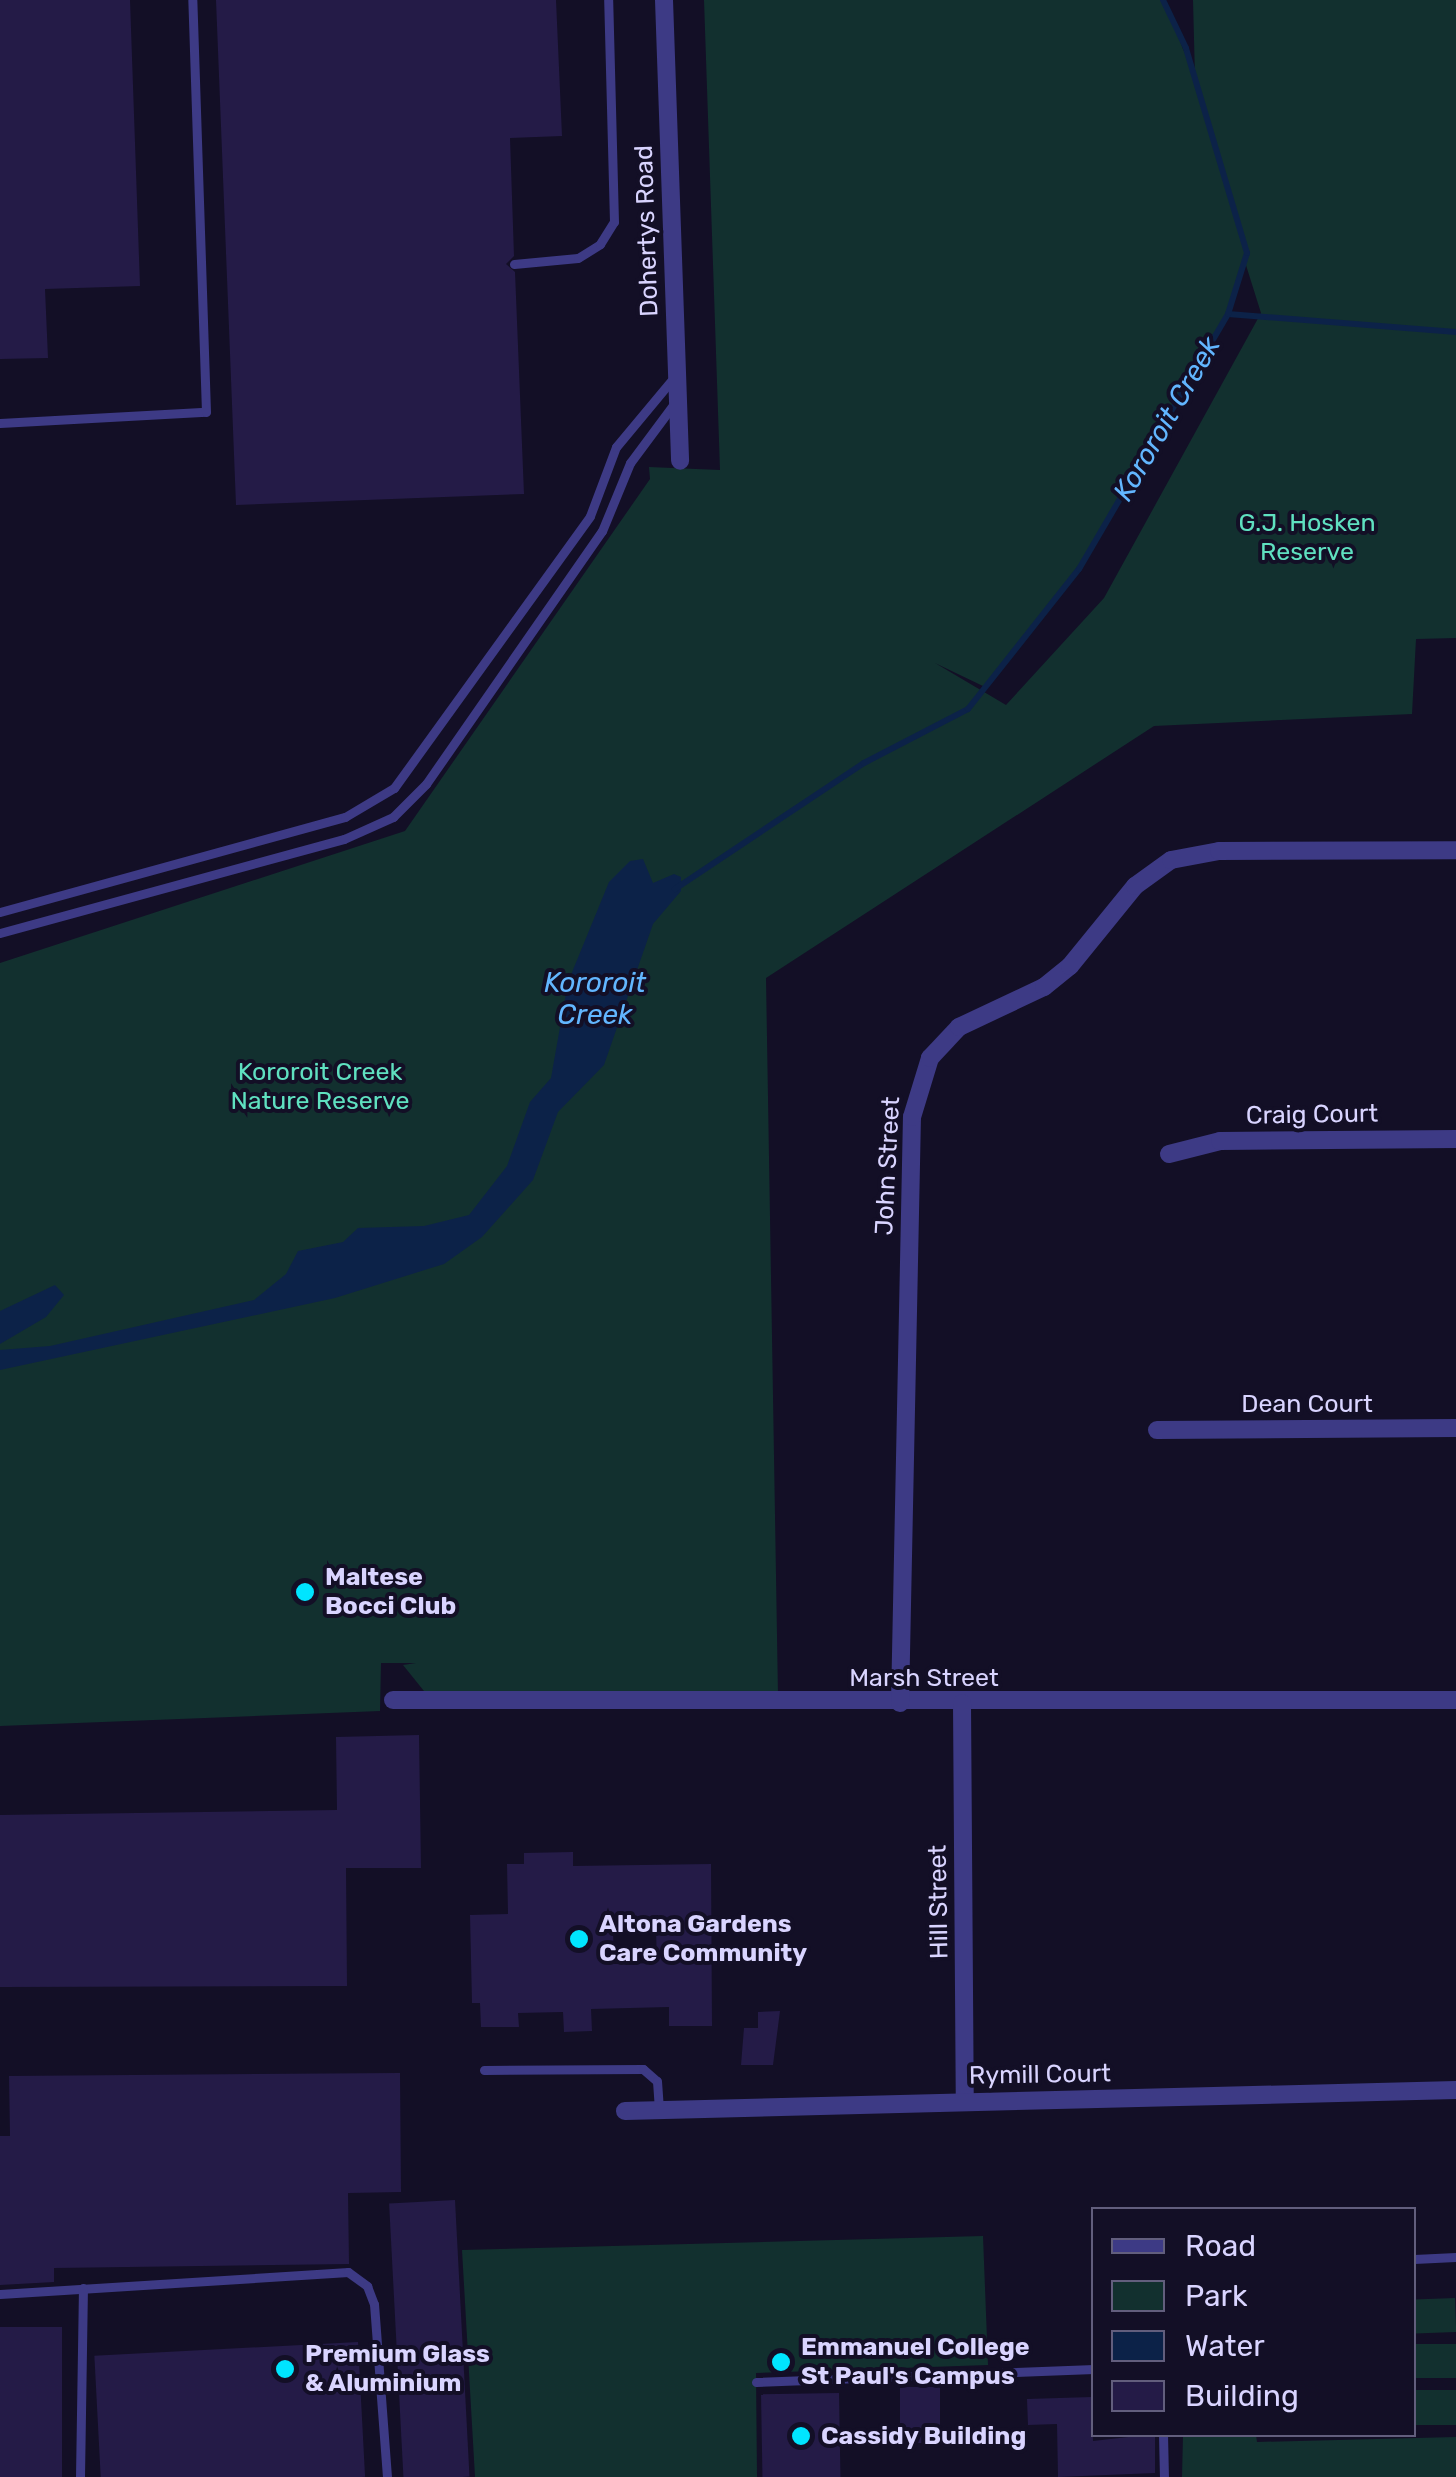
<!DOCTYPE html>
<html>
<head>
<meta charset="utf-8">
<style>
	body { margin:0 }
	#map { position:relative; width:1456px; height:2477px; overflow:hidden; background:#130f26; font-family:Rubik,sans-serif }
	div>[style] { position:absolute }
	.green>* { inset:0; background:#12302f; transform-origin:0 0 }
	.water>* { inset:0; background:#0c2248 }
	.stream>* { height:6px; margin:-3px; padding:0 3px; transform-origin:3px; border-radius:3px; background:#0c2248 }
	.building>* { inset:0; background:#241b47; transform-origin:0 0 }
	.lane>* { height:9px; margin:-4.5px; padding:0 4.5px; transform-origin:4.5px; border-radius:4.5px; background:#3d3a85 }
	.street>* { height:18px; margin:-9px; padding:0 9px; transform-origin:9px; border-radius:9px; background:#3d3a85 }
	.dots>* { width:28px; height:28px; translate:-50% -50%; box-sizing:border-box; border:5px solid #130f26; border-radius:50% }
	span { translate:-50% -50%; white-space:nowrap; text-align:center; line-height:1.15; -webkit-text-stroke:8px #130f26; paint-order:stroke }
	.street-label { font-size:25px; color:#d9d4ff }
	.park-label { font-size:25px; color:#5fe0c0 }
	.poi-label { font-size:25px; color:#d9d4ff; font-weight:700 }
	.left { translate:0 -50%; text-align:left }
	.water-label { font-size:28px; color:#62b6ff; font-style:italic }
	.legend { position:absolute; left:1091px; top:2207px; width:325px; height:230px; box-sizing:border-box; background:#130f26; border:2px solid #625e7d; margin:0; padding:12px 18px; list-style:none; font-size:30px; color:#d9d4ff }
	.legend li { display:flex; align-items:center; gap:20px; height:50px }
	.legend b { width:50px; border:2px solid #625e7d }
</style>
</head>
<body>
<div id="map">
	<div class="green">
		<i style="clip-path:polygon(evenodd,704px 0,1163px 0,1195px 78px,1193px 0,1456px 0,1456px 638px,1416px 639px,1412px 714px,1154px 726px,766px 978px,778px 1695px,428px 1696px,403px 1665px,416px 1663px,381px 1663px,380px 1711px,0 1726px,0 963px,405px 831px,650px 479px,649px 467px,720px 470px,704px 0,1245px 262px,1261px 313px,1104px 598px,1006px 705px,935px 663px,985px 687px,1020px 647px,1079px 569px,1228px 314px,1245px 262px)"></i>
		<i style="clip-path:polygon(983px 2236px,988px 2365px,756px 2373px,757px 2477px,475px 2477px,462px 2250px)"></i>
		<i style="left:1455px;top:2298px;width:34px;height:41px;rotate:88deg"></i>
		<i style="left:1456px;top:2344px;width:34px;height:42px;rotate:90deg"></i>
		<i style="left:1456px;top:2390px;width:35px;height:42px;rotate:90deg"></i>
		<i style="clip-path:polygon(1183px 2435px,1256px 2435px,1257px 2442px,1456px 2437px,1456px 2477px,1182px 2477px)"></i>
	</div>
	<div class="water">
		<i style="clip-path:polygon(643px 859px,653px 883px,674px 874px,681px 877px,681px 891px,653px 924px,604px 1065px,558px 1112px,533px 1180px,482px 1237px,444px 1264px,335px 1298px,0 1370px,0 1350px,50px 1346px,254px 1300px,286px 1274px,298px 1251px,343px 1242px,358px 1228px,424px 1226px,469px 1215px,507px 1166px,530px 1102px,551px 1078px,568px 982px,609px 882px,630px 861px)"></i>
		<i style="clip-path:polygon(55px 1285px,64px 1295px,46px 1317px,0 1344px,0 1311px)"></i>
	</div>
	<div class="stream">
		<i style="left:1228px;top:314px;width:229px;rotate:4.5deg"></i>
		<i style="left:675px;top:889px;width:227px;rotate:-33.7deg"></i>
		<i style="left:864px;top:763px;width:117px;rotate:-27.4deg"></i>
		<i style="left:968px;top:709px;width:179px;rotate:-51.6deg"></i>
		<i style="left:1079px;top:569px;width:295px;rotate:-59.7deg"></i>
		<i style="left:1228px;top:314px;width:64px;rotate:-72.7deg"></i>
		<i style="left:1247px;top:253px;width:214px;rotate:-106.6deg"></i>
		<i style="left:1186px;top:48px;width:53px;rotate:-115.6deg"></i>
	</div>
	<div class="building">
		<i style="clip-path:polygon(0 0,130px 0,140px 286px,45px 289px,48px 358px,0 359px)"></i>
		<i style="clip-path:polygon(216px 0,556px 0,562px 136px,510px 138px,514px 256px,506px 264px,515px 272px,524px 494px,236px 505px)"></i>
		<i style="clip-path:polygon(419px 1735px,421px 1868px,346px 1868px,347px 1986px,0 1987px,0 1815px,337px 1810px,336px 1737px)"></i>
		<i style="clip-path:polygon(evenodd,573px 1852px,573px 1866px,711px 1864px,712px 2026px,669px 2026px,669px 2007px,591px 2009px,592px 2031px,564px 2032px,563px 2012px,518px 2013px,519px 2027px,481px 2027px,480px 2003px,472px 2003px,470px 1915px,508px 1914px,507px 1864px,524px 1864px,524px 1853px,573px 1852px,656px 1930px,657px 1963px,614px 1964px,613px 1931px,656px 1930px)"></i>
		<i style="clip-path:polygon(780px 2011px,773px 2065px,741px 2065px,744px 2028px,758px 2028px,758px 2012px)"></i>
		<i style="clip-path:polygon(400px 2073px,401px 2192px,348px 2193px,349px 2264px,54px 2268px,54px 2282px,0 2285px,0 2136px,10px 2136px,9px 2076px)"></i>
		<i style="left:455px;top:2200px;width:277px;height:66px;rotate:87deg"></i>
		<i style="left:0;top:2327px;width:62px;height:150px"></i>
		<i style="left:358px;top:2342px;width:135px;height:264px;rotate:87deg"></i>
		<i style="left:900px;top:2387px;width:40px;height:56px"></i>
		<i style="left:839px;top:2393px;width:84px;height:78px;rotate:89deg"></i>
		<i style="clip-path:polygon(1092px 2397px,1093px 2441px,1155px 2434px,1155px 2473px,1058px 2477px,1057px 2424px,1028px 2425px,1027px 2399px)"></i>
	</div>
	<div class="lane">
		<i style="left:514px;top:264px;width:64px;rotate:-5.4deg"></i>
		<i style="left:578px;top:258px;width:26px;rotate:-32deg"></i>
		<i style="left:600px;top:244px;width:26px;rotate:-58deg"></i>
		<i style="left:614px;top:222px;width:222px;rotate:-91.5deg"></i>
		<i style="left:0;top:423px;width:206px;rotate:-3.1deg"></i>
		<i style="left:206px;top:412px;width:412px;rotate:-91.9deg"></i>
		<i style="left:0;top:912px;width:358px;rotate:-15.4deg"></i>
		<i style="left:345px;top:817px;width:57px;rotate:-30.6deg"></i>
		<i style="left:394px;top:788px;width:335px;rotate:-54.2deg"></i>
		<i style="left:590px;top:516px;width:74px;rotate:-69.4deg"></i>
		<i style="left:616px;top:447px;width:86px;rotate:-50.2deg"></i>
		<i style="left:0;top:933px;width:357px;rotate:-15.3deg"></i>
		<i style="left:344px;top:839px;width:54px;rotate:-24.2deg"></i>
		<i style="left:393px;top:817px;width:47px;rotate:-45deg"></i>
		<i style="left:426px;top:784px;width:308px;rotate:-55.2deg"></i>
		<i style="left:602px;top:531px;width:74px;rotate:-67.6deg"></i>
		<i style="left:630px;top:463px;width:72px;rotate:-53.4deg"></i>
		<i style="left:484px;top:2070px;width:159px;rotate:-0.4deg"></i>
		<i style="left:643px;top:2069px;width:18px;rotate:41deg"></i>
		<i style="left:657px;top:2081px;width:29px;rotate:86deg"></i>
		<i style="left:1414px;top:2259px;width:42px;rotate:-2.7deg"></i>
		<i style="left:0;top:2294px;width:349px;rotate:-3.6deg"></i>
		<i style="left:348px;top:2272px;width:24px;rotate:36deg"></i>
		<i style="left:367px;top:2286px;width:19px;rotate:69deg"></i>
		<i style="left:374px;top:2304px;width:173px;rotate:85.7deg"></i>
		<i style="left:756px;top:2382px;width:338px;rotate:-2.2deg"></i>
		<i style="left:1163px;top:2434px;width:43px;rotate:88.7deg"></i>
		<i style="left:80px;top:2477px;width:189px;rotate:-89.1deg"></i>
	</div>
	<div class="street">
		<i style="left:664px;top:0;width:461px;rotate:88deg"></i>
		<i style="left:1169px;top:1154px;width:53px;rotate:-14.3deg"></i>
		<i style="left:1220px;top:1141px;width:236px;rotate:-0.5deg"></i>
		<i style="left:1157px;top:1430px;width:299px;rotate:-0.4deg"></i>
		<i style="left:393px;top:1700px;width:1063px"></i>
		<i style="left:900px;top:1703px;width:586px;rotate:-88.83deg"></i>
		<i style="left:912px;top:1117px;width:62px;rotate:-73deg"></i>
		<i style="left:930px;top:1058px;width:42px;rotate:-46.9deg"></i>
		<i style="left:959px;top:1027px;width:94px;rotate:-25.2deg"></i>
		<i style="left:1044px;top:987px;width:33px;rotate:-39deg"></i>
		<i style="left:1070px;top:966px;width:103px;rotate:-50.9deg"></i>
		<i style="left:1135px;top:886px;width:44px;rotate:-35.8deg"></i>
		<i style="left:1171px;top:860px;width:49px;rotate:-10.6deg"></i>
		<i style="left:1219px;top:851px;width:237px;rotate:-0.2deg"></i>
		<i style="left:962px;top:1703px;width:398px;rotate:89.6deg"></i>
		<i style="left:625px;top:2111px;width:831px;rotate:-1.45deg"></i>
	</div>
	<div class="dots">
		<i style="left:305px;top:1592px;background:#00e5ff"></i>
		<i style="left:579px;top:1939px;background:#00e5ff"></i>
		<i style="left:781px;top:2362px;background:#00e5ff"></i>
		<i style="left:285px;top:2369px;background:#00e5ff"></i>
		<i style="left:801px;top:2436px;background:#00e5ff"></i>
	</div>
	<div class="street-label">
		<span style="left:647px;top:231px;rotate:-92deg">Dohertys Road</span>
		<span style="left:1312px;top:1115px;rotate:-1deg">Craig Court</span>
		<span style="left:888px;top:1166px;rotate:-87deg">John Street</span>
		<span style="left:1307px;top:1404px">Dean Court</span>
		<span style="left:924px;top:1678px">Marsh Street</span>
		<span style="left:939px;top:1902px;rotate:-91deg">Hill Street</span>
		<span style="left:1040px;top:2075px;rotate:-1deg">Rymill Court</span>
	</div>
	<div class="park-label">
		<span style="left:1307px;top:538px">G.J. Hosken<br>Reserve</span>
		<span style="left:320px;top:1087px">Kororoit Creek<br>Nature Reserve</span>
	</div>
	<div class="poi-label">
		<span class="left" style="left:325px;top:1592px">Maltese<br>Bocci Club</span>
		<span class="left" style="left:599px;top:1939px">Altona Gardens<br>Care Community</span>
		<span class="left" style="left:801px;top:2362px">Emmanuel College<br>St Paul's Campus</span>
		<span class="left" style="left:305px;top:2369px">Premium Glass<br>&amp; Aluminium</span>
		<span class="left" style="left:821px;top:2436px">Cassidy Building</span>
	</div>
	<div class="water-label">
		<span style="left:1167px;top:419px;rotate:-60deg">Kororoit Creek</span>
		<span style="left:595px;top:999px">Kororoit<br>Creek</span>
	</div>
	<ul class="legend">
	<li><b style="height:12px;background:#3d3a85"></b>Road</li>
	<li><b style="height:28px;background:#12302f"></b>Park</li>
	<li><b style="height:28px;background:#0c2248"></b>Water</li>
	<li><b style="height:28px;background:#241b47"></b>Building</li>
	</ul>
</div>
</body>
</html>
